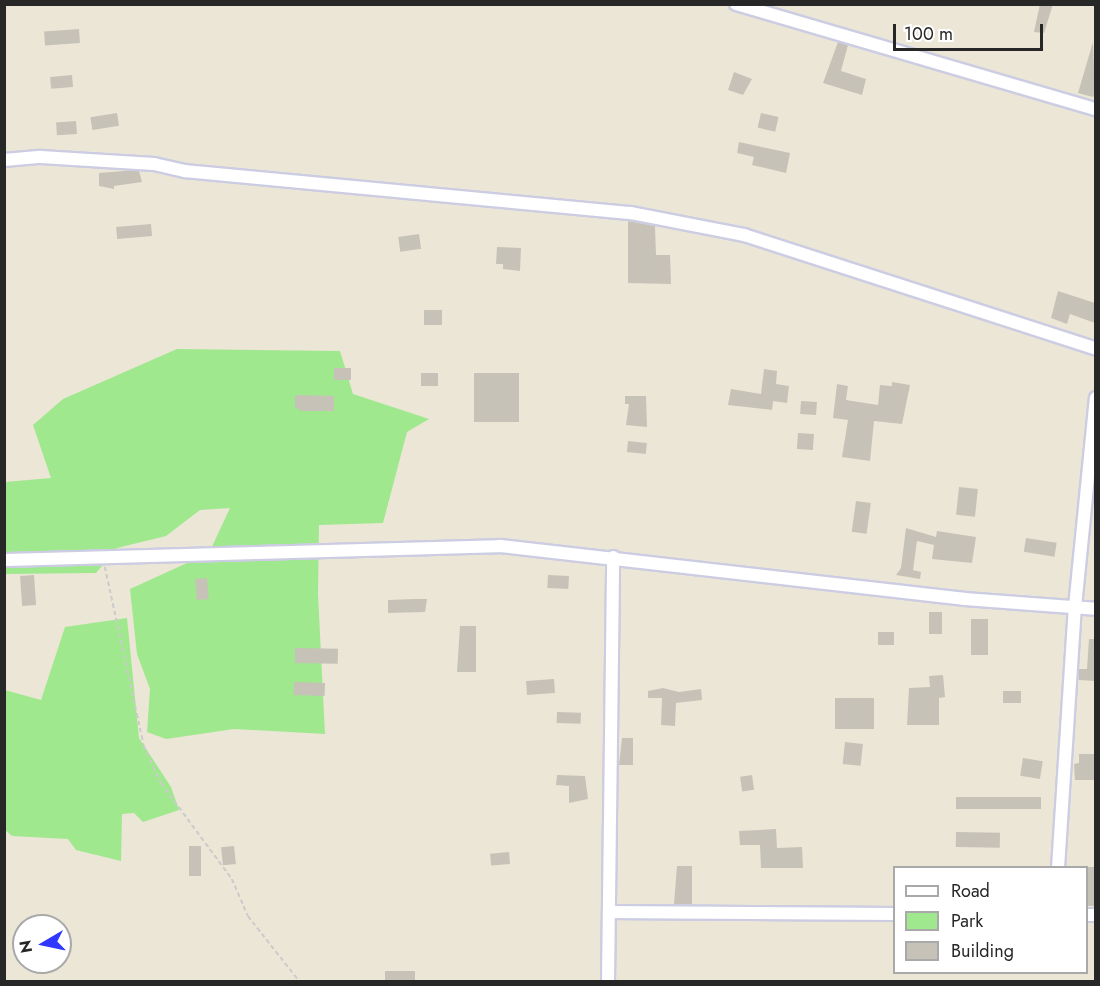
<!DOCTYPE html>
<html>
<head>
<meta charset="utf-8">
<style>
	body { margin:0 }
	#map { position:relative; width:1100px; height:986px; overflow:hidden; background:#ece6d7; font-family:Jost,sans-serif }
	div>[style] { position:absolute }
	.green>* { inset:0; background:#9fe88e }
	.building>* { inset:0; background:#c6c2b7; transform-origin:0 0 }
	.path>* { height:1.5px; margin-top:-0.75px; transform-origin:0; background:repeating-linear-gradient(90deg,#cbcbcb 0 4.5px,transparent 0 7.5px) }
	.roads { filter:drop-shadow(2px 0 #cccde2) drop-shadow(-2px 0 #cccde2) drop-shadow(0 2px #cccde2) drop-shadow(0 -2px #cccde2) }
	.minor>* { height:12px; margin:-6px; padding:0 6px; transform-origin:6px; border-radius:6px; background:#fff }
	span { translate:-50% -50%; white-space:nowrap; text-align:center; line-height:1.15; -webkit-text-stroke:5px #fff; paint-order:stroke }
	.frame { position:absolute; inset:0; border:6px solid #272727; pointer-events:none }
	.legend { position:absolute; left:893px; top:866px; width:195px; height:108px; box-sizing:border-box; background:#fff; border:2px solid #a9a9a9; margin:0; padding:8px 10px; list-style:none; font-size:18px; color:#272727 }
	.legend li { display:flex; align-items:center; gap:12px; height:30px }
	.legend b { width:30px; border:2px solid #a9a9a9 }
	.north { position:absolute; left:12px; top:914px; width:60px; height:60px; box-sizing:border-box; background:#fff; border:2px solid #a9a9a9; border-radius:50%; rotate:261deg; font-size:16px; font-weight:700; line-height:24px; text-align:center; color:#272727 }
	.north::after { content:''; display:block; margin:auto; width:21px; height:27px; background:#3038ff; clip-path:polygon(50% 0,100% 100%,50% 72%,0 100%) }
	.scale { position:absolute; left:893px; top:24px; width:150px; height:27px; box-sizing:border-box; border:3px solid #272727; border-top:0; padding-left:8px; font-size:18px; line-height:21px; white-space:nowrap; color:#272727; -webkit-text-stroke:4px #fff; paint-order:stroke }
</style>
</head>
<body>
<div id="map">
	<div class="green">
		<i style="clip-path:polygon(177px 349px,340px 351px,353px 394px,429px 419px,407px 432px,383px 523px,319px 525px,318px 594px,325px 734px,234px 729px,166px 739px,147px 732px,150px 689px,137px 654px,130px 589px,209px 553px,230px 508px,200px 510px,166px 536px,117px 548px,96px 573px,5px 574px,5px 482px,51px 478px,33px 425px,63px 399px)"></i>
		<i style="clip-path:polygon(127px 618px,139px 738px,171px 787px,179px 810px,143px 822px,134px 813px,122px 814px,121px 861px,76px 850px,68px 839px,12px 836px,5px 830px,5px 690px,41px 700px,65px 627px)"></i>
	</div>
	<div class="building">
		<i style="clip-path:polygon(1040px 4px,1053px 4px,1044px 33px,1034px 32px)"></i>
		<i style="left:79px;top:29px;width:14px;height:35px;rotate:86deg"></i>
		<i style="clip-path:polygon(838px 42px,848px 45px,841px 71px,866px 79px,862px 95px,823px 83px)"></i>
		<i style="clip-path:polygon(1093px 42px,1095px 93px,1093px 97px,1078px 93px)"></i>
		<i style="clip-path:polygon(734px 72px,752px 79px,743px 95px,728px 90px)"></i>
		<i style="left:72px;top:75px;width:12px;height:22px;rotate:85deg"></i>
		<i style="left:117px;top:113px;width:13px;height:27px;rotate:81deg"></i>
		<i style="left:761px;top:113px;width:18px;height:15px;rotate:13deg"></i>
		<i style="left:76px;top:121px;width:13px;height:20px;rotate:86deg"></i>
		<i style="clip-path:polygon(739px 142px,790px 153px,786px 173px,752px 165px,754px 157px,737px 153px)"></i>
		<i style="clip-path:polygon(124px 171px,139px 171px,142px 182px,114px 186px,114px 189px,99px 186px,99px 173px)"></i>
		<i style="clip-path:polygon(628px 221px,655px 226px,656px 255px,670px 255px,671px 284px,628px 283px)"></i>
		<i style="left:151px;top:224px;width:12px;height:35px;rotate:85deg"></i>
		<i style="left:419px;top:234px;width:15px;height:21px;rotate:82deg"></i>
		<i style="clip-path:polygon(497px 247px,521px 248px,520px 271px,503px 269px,503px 264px,496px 264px)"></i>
		<i style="clip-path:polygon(1058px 291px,1095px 303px,1095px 323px,1070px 314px,1067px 324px,1051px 318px)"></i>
		<i style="left:442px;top:310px;width:15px;height:18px;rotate:90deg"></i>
		<i style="left:334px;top:368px;width:17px;height:12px"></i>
		<i style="clip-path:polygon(764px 369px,777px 371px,776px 384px,789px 386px,787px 403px,773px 401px,772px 410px,728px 405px,731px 389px,761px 394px)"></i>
		<i style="left:421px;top:373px;width:17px;height:13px"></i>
		<i style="left:519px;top:373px;width:49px;height:45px;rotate:90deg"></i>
		<i style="clip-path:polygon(892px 382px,910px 385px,902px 424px,874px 421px,870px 461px,842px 457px,848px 420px,833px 418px,837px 384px,848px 386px,846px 400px,878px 405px,880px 385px,892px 386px)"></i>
		<i style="clip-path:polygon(295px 395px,334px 396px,334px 411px,301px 411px,295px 407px)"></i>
		<i style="clip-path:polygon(625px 396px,646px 396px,647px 427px,626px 425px,629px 404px,625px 404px)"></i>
		<i style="left:801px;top:401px;width:16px;height:13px;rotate:4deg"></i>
		<i style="left:798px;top:433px;width:16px;height:16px;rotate:4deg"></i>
		<i style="left:628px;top:441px;width:19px;height:11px;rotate:6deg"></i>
		<i style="left:959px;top:487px;width:19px;height:28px;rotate:6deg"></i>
		<i style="left:856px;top:501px;width:15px;height:31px;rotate:8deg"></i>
		<i style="clip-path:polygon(906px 528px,936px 537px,937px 531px,976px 537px,972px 563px,932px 559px,934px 545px,917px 541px,913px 570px,921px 572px,920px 579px,896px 575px,901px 568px)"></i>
		<i style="left:1026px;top:538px;width:31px;height:14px;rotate:9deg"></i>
		<i style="left:34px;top:575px;width:30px;height:14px;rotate:86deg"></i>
		<i style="left:548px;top:575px;width:21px;height:13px;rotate:3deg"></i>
		<i style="left:207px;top:578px;width:21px;height:12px;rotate:85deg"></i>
		<i style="clip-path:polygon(415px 599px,427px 599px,425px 612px,388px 613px,388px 600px)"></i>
		<i style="left:929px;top:612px;width:13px;height:22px"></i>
		<i style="left:971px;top:619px;width:17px;height:36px"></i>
		<i style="clip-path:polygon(460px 626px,476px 626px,476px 672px,457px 672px)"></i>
		<i style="left:878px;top:632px;width:16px;height:13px"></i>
		<i style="clip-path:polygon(1089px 639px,1095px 639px,1095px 681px,1079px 680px,1079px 669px,1087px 669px)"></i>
		<i style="left:295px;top:648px;width:43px;height:15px;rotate:1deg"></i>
		<i style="clip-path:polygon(943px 675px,945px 697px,939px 698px,939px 725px,907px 725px,909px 688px,930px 687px,929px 676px)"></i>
		<i style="left:554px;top:679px;width:14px;height:28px;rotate:86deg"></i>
		<i style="left:294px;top:682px;width:31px;height:13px;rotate:2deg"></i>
		<i style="clip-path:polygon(663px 688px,679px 692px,701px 689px,702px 700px,676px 703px,675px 726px,661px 725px,662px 698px,648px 698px,648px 691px)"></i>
		<i style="left:1003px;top:691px;width:18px;height:12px"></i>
		<i style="left:874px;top:698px;width:31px;height:39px;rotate:90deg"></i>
		<i style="left:557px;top:712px;width:24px;height:11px;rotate:2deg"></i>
		<i style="clip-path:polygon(622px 738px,633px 738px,633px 765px,619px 765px)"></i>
		<i style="left:845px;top:742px;width:18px;height:22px;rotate:6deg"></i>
		<i style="clip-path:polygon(1079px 754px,1095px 754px,1095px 780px,1075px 780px,1074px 764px,1079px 763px)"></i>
		<i style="left:1023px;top:758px;width:20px;height:18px;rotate:9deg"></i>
		<i style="clip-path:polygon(557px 775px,585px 776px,588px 799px,569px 803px,569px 786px,556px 785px)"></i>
		<i style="left:752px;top:775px;width:15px;height:12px;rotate:82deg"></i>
		<i style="left:956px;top:797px;width:85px;height:12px"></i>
		<i style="clip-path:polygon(776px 829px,777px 848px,802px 847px,803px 868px,761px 868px,760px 845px,740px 845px,739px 831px)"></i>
		<i style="left:956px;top:832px;width:44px;height:15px;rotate:1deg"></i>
		<i style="left:189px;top:846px;width:12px;height:30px"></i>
		<i style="left:234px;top:846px;width:18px;height:13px;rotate:84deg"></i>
		<i style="left:509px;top:852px;width:12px;height:19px;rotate:85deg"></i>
		<i style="clip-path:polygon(677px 866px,692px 866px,692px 904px,674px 904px)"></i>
		<i style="left:1086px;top:867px;width:9px;height:39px"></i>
		<i style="left:385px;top:971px;width:30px;height:10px"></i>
	</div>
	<div class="path">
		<i style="left:105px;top:567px;width:183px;rotate:77.7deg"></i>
		<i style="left:144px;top:746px;width:41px;rotate:65.3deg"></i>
		<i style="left:161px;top:783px;width:119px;rotate:53.5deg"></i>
		<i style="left:232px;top:879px;width:40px;rotate:66.6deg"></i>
		<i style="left:248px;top:916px;width:84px;rotate:51.8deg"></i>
	</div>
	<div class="roads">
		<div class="minor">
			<i style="left:736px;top:4px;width:375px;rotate:16.3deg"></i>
			<i style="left:4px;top:160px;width:37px;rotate:-5deg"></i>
			<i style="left:41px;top:157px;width:113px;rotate:3.5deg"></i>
			<i style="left:154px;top:164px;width:32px;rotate:13deg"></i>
			<i style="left:185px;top:171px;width:448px;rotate:5.4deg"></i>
			<i style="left:631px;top:213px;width:115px;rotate:11deg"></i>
			<i style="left:744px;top:235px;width:370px;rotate:17.9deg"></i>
			<i style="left:4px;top:560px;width:496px;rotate:-1.6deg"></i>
			<i style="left:500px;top:546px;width:467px;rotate:6.5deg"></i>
			<i style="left:964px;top:599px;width:132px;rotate:4.3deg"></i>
			<i style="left:1058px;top:868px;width:262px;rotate:-86.3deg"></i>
			<i style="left:1075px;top:607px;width:210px;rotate:-84.3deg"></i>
			<i style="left:609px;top:912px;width:285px;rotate:0.4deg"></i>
			<i style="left:1086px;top:915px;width:10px"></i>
			<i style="left:608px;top:982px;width:425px;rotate:-89.3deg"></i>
		</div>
	</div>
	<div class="frame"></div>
	<ul class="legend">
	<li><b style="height:8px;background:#fff"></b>Road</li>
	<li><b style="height:16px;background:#9fe88e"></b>Park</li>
	<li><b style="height:16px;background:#c6c2b7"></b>Building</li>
	</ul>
	<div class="north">N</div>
	<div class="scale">100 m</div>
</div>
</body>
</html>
